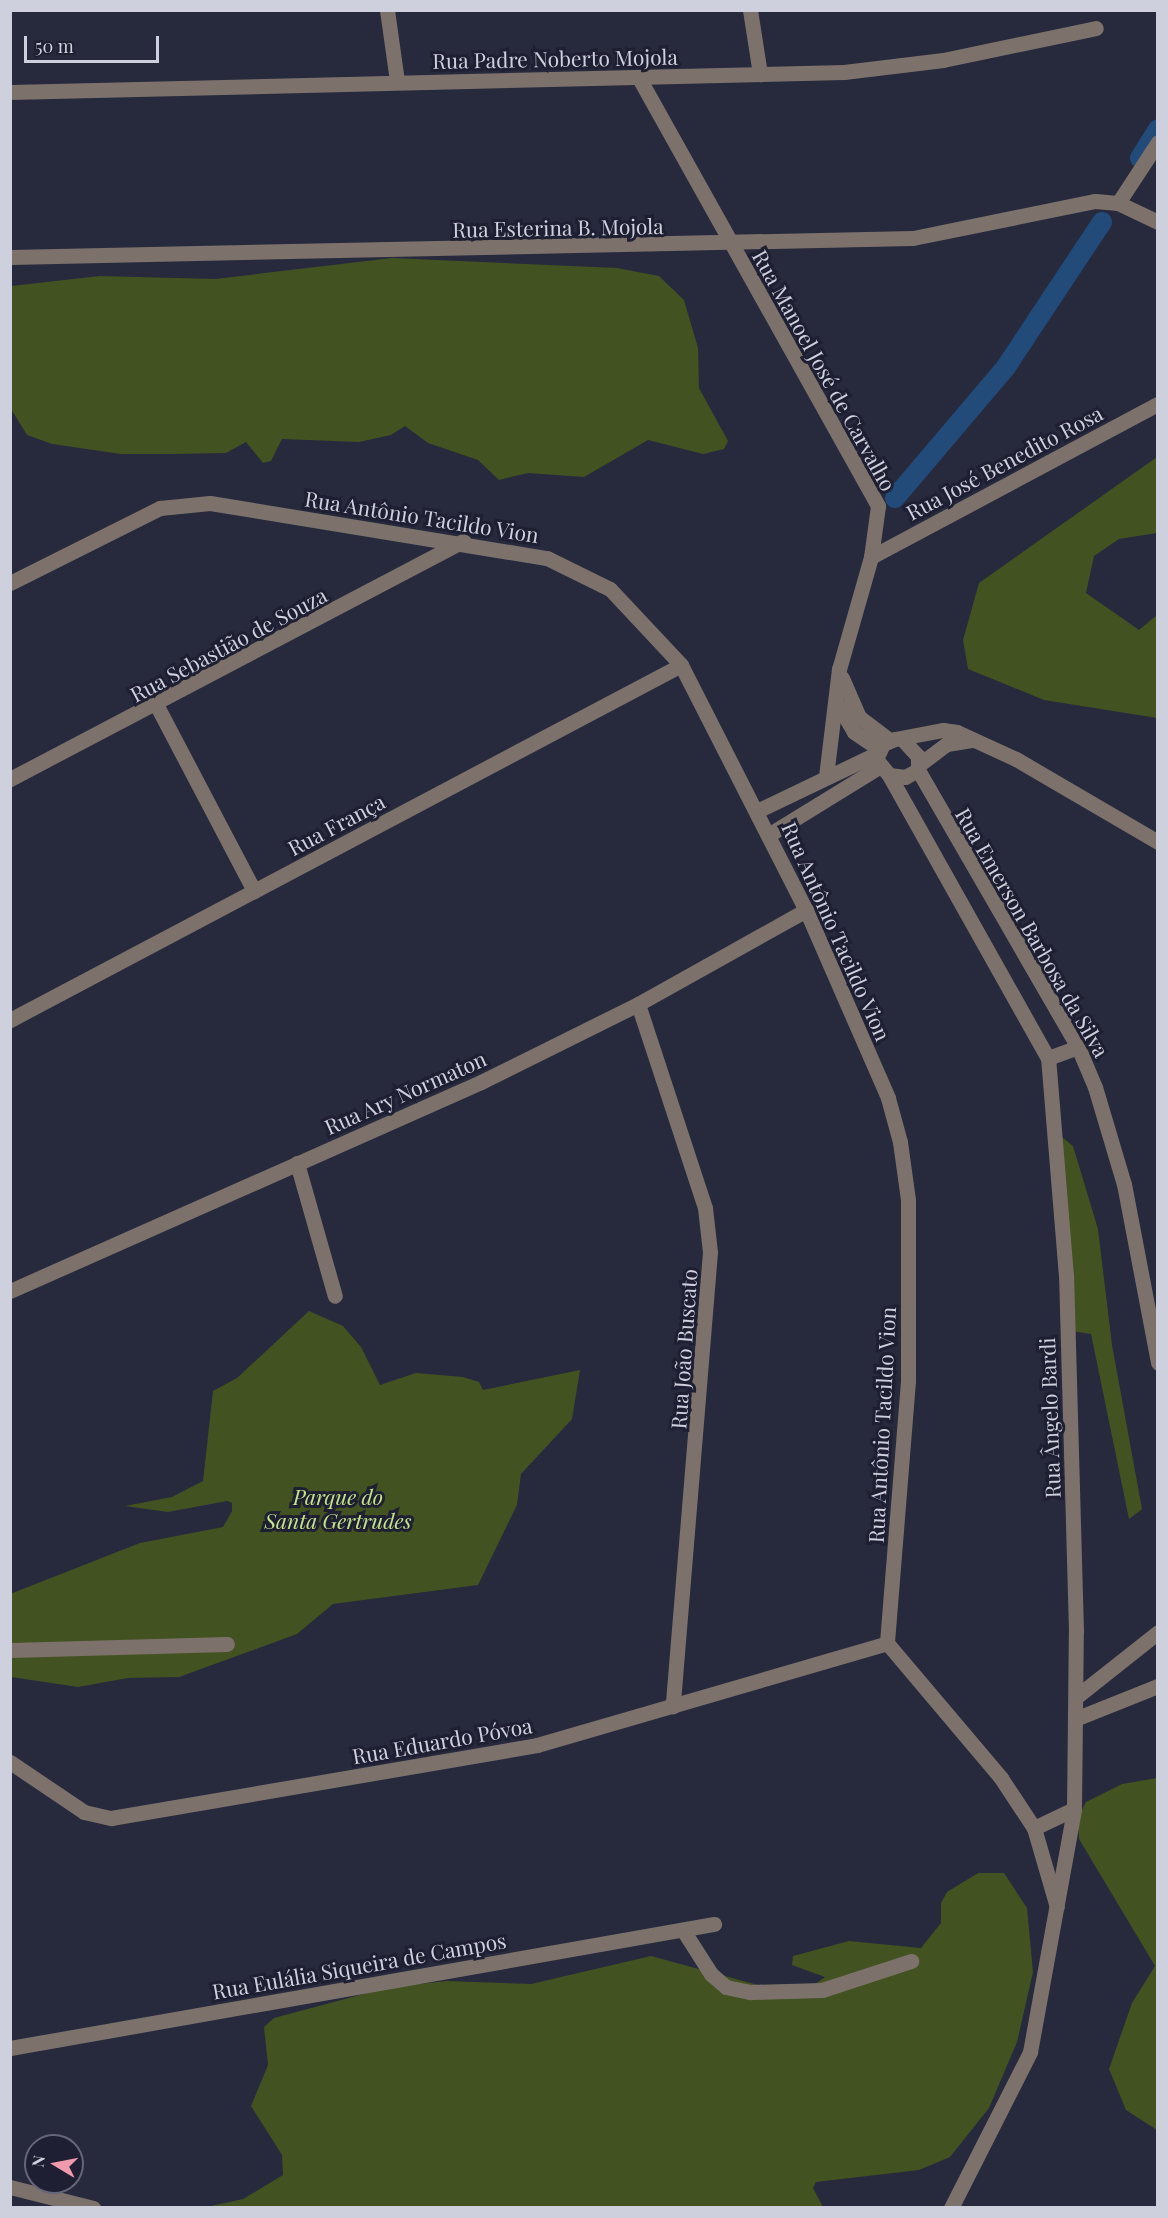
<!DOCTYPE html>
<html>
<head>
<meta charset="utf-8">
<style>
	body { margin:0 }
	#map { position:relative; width:1168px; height:2218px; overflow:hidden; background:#27293d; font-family:"Playfair Display",serif }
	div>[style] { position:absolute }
	.green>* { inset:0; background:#425220 }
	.canal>* { height:20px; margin:-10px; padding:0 10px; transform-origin:10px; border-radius:10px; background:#224b7a }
	.minor>* { height:15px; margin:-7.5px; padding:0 7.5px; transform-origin:7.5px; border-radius:7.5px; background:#7c726b }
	span { translate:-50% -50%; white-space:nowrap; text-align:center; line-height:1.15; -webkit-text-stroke:6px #1e1f32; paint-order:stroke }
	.street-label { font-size:21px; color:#cfd0de }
	.park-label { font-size:21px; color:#c4e489; font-style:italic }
	.frame { position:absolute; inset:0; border:12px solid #cfd0de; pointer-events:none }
	.north { position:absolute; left:24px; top:2134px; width:60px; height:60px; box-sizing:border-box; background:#1e1f32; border:2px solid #656677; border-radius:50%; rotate:280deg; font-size:16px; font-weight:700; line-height:24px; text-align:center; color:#cfd0de }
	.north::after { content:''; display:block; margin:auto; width:21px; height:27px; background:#f29aad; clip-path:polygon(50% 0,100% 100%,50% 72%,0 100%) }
	.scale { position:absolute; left:24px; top:36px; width:135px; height:27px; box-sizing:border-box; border:3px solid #cfd0de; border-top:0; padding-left:8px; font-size:18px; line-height:21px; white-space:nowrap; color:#cfd0de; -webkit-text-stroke:4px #1e1f32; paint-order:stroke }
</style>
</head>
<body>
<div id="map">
	<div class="green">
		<i style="clip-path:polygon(392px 258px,617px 268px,659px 276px,684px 300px,698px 348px,699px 388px,728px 441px,724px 449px,703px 454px,648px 440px,584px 477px,528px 473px,499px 480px,478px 460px,428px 443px,405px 426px,391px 435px,359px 442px,282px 439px,271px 461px,263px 463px,246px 442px,226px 453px,175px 454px,121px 454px,52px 444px,27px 435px,11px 409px,11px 286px,100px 276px,215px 279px)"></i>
		<i style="clip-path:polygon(1157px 457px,1157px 533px,1119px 539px,1094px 556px,1086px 593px,1139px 630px,1157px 615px,1157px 718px,1044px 700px,968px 669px,963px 640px,979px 583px)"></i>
		<i style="clip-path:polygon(1058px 1134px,1073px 1146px,1098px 1229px,1112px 1345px,1142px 1509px,1129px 1519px,1091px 1334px,1071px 1331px)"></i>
		<i style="clip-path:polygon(309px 1311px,343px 1326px,361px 1347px,380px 1385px,416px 1373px,463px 1377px,479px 1382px,483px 1390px,580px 1370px,572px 1419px,521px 1474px,517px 1505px,478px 1585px,333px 1604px,297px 1634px,179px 1677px,128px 1678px,78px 1687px,11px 1677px,10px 1594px,140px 1543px,223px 1527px,232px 1511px,232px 1503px,227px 1501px,168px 1512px,125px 1506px,172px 1497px,203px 1481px,213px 1391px,237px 1378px)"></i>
		<i style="clip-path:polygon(1157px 1778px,1157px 2130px,1126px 2110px,1109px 2069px,1132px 2003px,1155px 1966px,1079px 1839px,1078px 1817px,1086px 1802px,1122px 1784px)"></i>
		<i style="clip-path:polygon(978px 1873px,1004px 1873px,1027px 1908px,1033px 1972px,1017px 2042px,989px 2108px,950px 2157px,919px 2170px,816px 2182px,813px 2188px,823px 2207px,202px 2208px,243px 2199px,283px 2175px,282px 2155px,251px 2106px,268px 2065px,264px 2027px,274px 2018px,386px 1988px,446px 1981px,531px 1984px,651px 1956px,758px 1985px,815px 1984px,825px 1977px,792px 1965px,793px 1956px,849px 1941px,921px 1948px,941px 1923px,941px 1903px,947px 1892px)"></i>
	</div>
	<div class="canal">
		<i style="left:1140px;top:158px;width:34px;rotate:-58deg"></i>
		<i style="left:895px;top:498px;width:172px;rotate:-49.7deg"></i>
		<i style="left:1006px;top:367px;width:174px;rotate:-56.5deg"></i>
	</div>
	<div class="minor">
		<i style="left:387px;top:10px;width:72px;rotate:82deg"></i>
		<i style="left:750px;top:10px;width:65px;rotate:81.1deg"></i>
		<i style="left:639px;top:78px;width:490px;rotate:60.8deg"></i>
		<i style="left:878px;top:506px;width:51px;rotate:97.8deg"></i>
		<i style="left:871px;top:557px;width:116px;rotate:105.9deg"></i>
		<i style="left:839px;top:669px;width:109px;rotate:96.9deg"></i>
		<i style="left:10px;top:92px;width:834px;rotate:-1.37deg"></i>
		<i style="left:844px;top:72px;width:100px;rotate:-6.9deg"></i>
		<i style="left:943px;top:60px;width:156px;rotate:-11.8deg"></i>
		<i style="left:1118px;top:203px;width:73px;rotate:-56.7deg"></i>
		<i style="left:10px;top:257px;width:903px;rotate:-1.21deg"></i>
		<i style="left:913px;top:238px;width:186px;rotate:-11.5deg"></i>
		<i style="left:1095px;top:201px;width:23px;rotate:5deg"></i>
		<i style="left:1118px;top:203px;width:44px;rotate:25.4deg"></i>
		<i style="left:871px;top:557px;width:325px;rotate:-28.1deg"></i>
		<i style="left:10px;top:583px;width:168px;rotate:-26.6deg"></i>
		<i style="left:160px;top:508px;width:50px;rotate:-5.7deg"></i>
		<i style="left:210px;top:503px;width:341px;rotate:9.3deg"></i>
		<i style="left:547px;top:558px;width:70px;rotate:26.2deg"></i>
		<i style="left:610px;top:589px;width:104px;rotate:46.9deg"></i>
		<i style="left:681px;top:665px;width:275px;rotate:63deg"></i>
		<i style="left:806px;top:910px;width:205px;rotate:66.4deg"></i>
		<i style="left:888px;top:1098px;width:46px;rotate:74.7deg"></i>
		<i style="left:900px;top:1142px;width:59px;rotate:82.1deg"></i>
		<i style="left:908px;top:1200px;width:181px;rotate:90deg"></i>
		<i style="left:908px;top:1381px;width:263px;rotate:94.6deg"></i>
		<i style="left:887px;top:1643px;width:177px;rotate:49.8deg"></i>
		<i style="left:1001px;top:1778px;width:60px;rotate:56.6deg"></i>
		<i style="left:1034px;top:1828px;width:82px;rotate:73.8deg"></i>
		<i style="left:842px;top:678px;width:43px;rotate:66.4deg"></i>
		<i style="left:859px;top:717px;width:38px;rotate:37deg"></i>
		<i style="left:838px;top:705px;width:31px;rotate:59deg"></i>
		<i style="left:854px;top:732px;width:29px;rotate:34deg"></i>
		<i style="left:157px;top:706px;width:209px;rotate:62.3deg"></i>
		<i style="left:902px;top:739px;width:23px;rotate:47deg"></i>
		<i style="left:918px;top:756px;width:14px;rotate:90deg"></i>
		<i style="left:918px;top:770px;width:15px;rotate:152deg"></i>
		<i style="left:905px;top:777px;width:16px;rotate:-173deg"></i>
		<i style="left:889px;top:775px;width:21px;rotate:-129deg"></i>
		<i style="left:876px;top:759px;width:17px;rotate:-65deg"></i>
		<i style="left:883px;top:744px;width:13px;rotate:-23deg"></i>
		<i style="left:895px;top:739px;width:49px;rotate:-10.6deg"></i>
		<i style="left:943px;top:730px;width:14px;rotate:8deg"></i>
		<i style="left:957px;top:732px;width:65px;rotate:24.6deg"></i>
		<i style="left:1016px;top:759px;width:164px;rotate:30.3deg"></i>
		<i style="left:920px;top:764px;width:34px;rotate:-37deg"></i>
		<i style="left:947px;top:744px;width:26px;rotate:-9deg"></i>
		<i style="left:918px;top:770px;width:320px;rotate:60deg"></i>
		<i style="left:1078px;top:1047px;width:43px;rotate:67deg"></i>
		<i style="left:1095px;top:1087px;width:101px;rotate:73.4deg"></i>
		<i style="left:1124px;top:1184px;width:182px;rotate:79.2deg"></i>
		<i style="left:889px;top:775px;width:325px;rotate:60.7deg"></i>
		<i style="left:10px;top:779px;width:512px;rotate:-27.72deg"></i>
		<i style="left:759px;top:810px;width:130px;rotate:-25.6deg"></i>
		<i style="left:770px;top:834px;width:128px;rotate:-31.6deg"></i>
		<i style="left:638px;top:1004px;width:215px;rotate:71.8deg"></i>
		<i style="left:705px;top:1208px;width:44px;rotate:83.5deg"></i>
		<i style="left:710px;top:1252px;width:456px;rotate:94.7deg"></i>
		<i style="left:10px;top:1020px;width:759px;rotate:-27.88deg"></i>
		<i style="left:297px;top:1163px;width:138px;rotate:74.1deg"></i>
		<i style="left:10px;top:1291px;width:515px;rotate:-23.93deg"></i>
		<i style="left:481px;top:1082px;width:175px;rotate:-26.4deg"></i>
		<i style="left:638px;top:1004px;width:193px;rotate:-29.2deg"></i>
		<i style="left:10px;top:1650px;width:217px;rotate:-1.6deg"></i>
		<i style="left:1076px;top:1697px;width:105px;rotate:-38.4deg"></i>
		<i style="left:1075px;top:1719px;width:89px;rotate:-21.7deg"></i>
		<i style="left:10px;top:1762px;width:89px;rotate:34deg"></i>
		<i style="left:84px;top:1812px;width:28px;rotate:13deg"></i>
		<i style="left:111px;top:1818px;width:432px;rotate:-9.7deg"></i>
		<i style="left:537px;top:1745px;width:365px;rotate:-16.2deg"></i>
		<i style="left:1034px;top:1828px;width:44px;rotate:-25.4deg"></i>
		<i style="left:683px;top:1930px;width:52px;rotate:57.5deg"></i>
		<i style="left:711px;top:1974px;width:20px;rotate:41deg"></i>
		<i style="left:726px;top:1987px;width:25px;rotate:12deg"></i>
		<i style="left:750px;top:1992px;width:72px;rotate:-1.6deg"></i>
		<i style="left:822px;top:1990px;width:94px;rotate:-18deg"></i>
		<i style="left:10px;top:2048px;width:715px;rotate:-9.99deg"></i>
		<i style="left:10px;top:2187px;width:86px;rotate:14.2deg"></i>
		<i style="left:951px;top:2208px;width:175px;rotate:-63.1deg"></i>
		<i style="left:1030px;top:2052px;width:247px;rotate:-79.7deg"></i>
		<i style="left:1074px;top:1809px;width:178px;rotate:-89.4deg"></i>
		<i style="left:1076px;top:1631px;width:355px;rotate:-91.6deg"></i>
		<i style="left:1066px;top:1276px;width:219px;rotate:-94.7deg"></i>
		<i style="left:1048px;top:1058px;width:32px;rotate:-20deg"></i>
	</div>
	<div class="street-label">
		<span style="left:555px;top:58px;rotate:-1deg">Rua Padre Noberto Mojola</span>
		<span style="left:558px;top:227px;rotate:-1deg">Rua Esterina B. Mojola</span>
		<span style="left:825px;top:370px;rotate:61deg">Rua Manoel José de Carvalho</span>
		<span style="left:1004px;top:462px;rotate:-28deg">Rua José Benedito Rosa</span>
		<span style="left:422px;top:516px;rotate:9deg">Rua Antônio Tacildo Vion</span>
		<span style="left:228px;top:644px;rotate:-28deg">Rua Sebastião de Souza</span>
		<span style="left:336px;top:824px;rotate:-28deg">Rua França</span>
		<span style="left:837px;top:931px;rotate:66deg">Rua Antônio Tacildo Vion</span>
		<span style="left:1033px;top:932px;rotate:60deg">Rua Emerson Barbosa da Silva</span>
		<span style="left:405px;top:1092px;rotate:-24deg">Rua Ary Normaton</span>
		<span style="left:683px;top:1349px;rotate:-86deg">Rua João Buscato</span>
		<span style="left:1049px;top:1418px;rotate:-92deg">Rua Ângelo Bardi</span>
		<span style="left:881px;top:1425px;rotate:-87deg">Rua Antônio Tacildo Vion</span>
		<span style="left:442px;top:1740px;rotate:-10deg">Rua Eduardo Póvoa</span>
		<span style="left:359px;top:1965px;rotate:-10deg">Rua Eulália Siqueira de Campos</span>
	</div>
	<div class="park-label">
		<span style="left:338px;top:1508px">Parque do<br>Santa Gertrudes</span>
	</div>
	<div class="frame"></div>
	<div class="north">N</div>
	<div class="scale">50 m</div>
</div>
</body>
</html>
